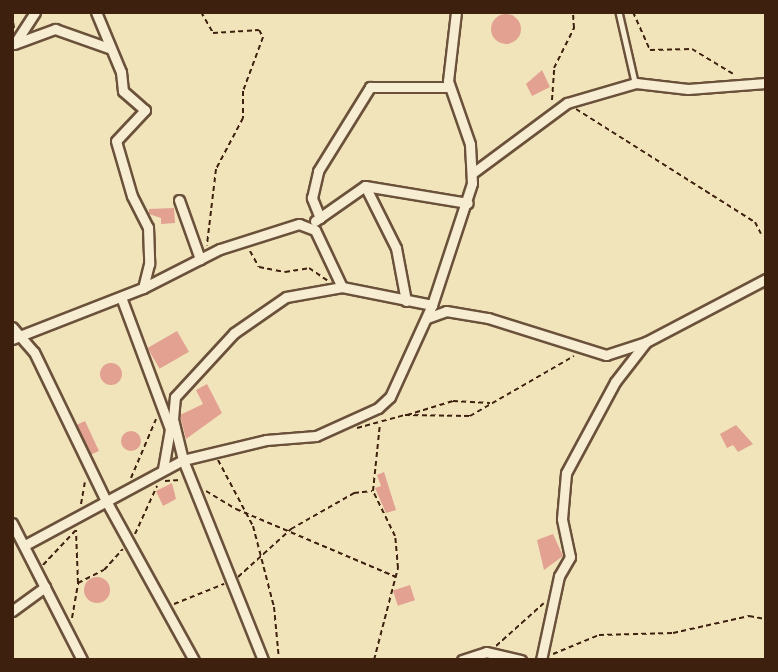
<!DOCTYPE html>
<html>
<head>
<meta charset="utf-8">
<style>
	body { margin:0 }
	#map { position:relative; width:778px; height:672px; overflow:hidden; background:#f1e4bb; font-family:Alegreya,serif }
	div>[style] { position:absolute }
	.building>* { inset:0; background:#e2a191; transform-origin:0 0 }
	.round { border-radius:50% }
	.path>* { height:2px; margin-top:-1px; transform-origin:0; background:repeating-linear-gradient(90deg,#3e200f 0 5px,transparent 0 8.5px) }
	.roads { filter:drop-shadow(2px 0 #6b513a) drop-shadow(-2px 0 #6b513a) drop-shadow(0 2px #6b513a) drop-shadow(0 -2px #6b513a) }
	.service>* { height:4.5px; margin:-2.25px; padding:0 2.25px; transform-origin:2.25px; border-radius:2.25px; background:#f6edd3 }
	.minor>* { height:9px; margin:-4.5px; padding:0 4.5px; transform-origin:4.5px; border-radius:4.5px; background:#f6edd3 }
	span { translate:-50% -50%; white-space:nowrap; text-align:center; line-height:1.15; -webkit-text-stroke:7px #f6edd3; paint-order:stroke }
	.frame { position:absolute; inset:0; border:14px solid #3e200f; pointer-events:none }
</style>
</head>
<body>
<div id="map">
	<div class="building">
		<i class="round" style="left:491px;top:14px;width:30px;height:30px"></i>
		<i style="clip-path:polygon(542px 70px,550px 87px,532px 96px,526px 84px)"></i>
		<i style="clip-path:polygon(174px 208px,175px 223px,161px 224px,161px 218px,149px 214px,149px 209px)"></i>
		<i style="left:177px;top:331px;width:24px;height:34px;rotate:60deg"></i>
		<i class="round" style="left:100px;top:363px;width:22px;height:22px"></i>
		<i style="clip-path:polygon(207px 384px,222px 413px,186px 439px,180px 415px,203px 404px,196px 390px)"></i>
		<i style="left:85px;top:421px;width:33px;height:9px;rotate:65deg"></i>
		<i style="clip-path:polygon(736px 425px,753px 444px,738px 452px,733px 445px,727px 448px,720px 434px)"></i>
		<i class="round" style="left:121px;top:431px;width:20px;height:20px"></i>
		<i style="clip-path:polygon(384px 472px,396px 510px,386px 513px,375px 488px,381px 486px,377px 475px)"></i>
		<i style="clip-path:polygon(172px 483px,176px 499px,163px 506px,156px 491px)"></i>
		<i style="clip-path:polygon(553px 534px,563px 556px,544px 570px,537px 540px)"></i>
		<i class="round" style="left:84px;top:577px;width:26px;height:26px"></i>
		<i style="left:410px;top:585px;width:16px;height:18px;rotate:72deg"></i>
	</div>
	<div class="path">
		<i style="left:201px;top:12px;width:24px;rotate:60deg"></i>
		<i style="left:213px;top:33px;width:46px;rotate:-3.7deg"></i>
		<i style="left:259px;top:30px;width:8px;rotate:60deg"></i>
		<i style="left:263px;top:37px;width:58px;rotate:110.3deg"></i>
		<i style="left:243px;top:91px;width:27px;rotate:90deg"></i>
		<i style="left:243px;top:118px;width:58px;rotate:117.9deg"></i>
		<i style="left:216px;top:169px;width:77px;rotate:96.8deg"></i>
		<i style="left:633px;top:12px;width:42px;rotate:65.9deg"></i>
		<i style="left:650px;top:50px;width:42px;rotate:-1.4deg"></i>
		<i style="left:692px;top:49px;width:50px;rotate:31.2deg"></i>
		<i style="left:12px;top:15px;width:13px;rotate:81deg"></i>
		<i style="left:552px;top:100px;width:32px;rotate:-86deg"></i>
		<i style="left:554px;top:68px;width:45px;rotate:-63.4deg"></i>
		<i style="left:574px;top:28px;width:16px;rotate:-94deg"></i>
		<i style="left:576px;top:109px;width:212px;rotate:32.3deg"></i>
		<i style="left:755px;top:222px;width:13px;rotate:63deg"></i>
		<i style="left:250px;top:251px;width:18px;rotate:61deg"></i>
		<i style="left:259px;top:267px;width:26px;rotate:11deg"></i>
		<i style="left:285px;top:272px;width:24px;rotate:-9deg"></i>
		<i style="left:309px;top:268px;width:22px;rotate:34deg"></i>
		<i style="left:407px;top:415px;width:48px;rotate:-16.9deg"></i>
		<i style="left:453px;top:401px;width:37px;rotate:3deg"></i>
		<i style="left:357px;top:428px;width:50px;rotate:-15.2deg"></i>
		<i style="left:405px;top:415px;width:65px;rotate:0.9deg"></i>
		<i style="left:470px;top:416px;width:120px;rotate:-30deg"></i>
		<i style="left:218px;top:460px;width:75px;rotate:62.1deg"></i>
		<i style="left:253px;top:526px;width:84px;rotate:75.5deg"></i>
		<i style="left:274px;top:607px;width:53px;rotate:84.6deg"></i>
		<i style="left:131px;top:478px;width:64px;rotate:-67deg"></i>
		<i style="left:165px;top:481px;width:15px;rotate:-4deg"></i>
		<i style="left:206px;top:491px;width:35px;rotate:31deg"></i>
		<i style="left:236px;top:509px;width:174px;rotate:23deg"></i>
		<i style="left:81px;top:504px;width:22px;rotate:-80deg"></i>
		<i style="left:135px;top:534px;width:53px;rotate:-65.4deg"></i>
		<i style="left:43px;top:565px;width:47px;rotate:-46.7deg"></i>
		<i style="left:238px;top:577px;width:72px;rotate:-42.2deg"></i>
		<i style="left:291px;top:529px;width:73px;rotate:-29.7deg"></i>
		<i style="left:354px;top:493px;width:18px;rotate:-6deg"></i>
		<i style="left:78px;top:583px;width:29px;rotate:-27deg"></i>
		<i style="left:104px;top:570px;width:28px;rotate:-48deg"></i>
		<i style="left:174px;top:604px;width:54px;rotate:-21.8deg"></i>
		<i style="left:72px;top:618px;width:36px;rotate:-80deg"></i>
		<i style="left:78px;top:583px;width:53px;rotate:-92.2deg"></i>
		<i style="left:496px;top:646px;width:64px;rotate:-41.9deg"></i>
		<i style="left:553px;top:654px;width:50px;rotate:-22.4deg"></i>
		<i style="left:599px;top:635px;width:74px;rotate:-1.5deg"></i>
		<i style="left:673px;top:633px;width:78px;rotate:-12.6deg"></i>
		<i style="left:749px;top:616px;width:17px;rotate:10deg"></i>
		<i style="left:374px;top:660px;width:95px;rotate:-75.4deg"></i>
		<i style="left:398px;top:568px;width:32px;rotate:-95deg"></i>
		<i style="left:395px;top:536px;width:50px;rotate:-116.1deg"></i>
		<i style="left:373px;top:491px;width:68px;rotate:-84.1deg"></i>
	</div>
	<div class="roads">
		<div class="service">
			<i style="left:619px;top:12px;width:72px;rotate:77.1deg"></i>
		</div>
		<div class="minor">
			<i style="left:96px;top:12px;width:65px;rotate:67.4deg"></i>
			<i style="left:121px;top:72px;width:19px;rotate:84deg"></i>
			<i style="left:123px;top:91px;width:29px;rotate:41deg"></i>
			<i style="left:145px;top:110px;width:42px;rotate:133.1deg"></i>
			<i style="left:116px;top:141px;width:57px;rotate:73.8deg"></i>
			<i style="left:132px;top:196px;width:35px;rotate:63deg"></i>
			<i style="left:148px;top:227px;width:37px;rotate:88deg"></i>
			<i style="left:149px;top:264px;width:25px;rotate:104deg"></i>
			<i style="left:17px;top:40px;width:33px;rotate:-57deg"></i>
			<i style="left:14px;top:44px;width:44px;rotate:-20.1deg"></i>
			<i style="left:55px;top:29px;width:57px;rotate:19.4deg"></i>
			<i style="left:474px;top:172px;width:116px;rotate:-36.6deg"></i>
			<i style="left:567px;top:103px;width:72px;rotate:-16.2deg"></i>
			<i style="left:636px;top:83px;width:52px;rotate:6.6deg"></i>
			<i style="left:688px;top:89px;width:78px;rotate:-4.4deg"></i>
			<i style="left:365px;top:186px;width:69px;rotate:63.4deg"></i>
			<i style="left:396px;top:248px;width:54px;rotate:79.3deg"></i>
			<i style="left:179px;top:200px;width:63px;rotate:70.4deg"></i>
			<i style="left:320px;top:218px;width:22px;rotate:-112deg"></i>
			<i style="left:312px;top:198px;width:28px;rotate:-77deg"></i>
			<i style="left:318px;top:171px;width:99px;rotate:-58.2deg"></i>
			<i style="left:370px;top:87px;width:79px"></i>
			<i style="left:315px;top:221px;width:61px;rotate:-35deg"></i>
			<i style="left:365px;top:186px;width:104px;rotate:9.4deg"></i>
			<i style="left:121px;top:297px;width:141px;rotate:69.6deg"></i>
			<i style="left:170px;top:429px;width:41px;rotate:99.9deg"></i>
			<i style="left:427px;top:318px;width:20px;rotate:-20deg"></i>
			<i style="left:446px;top:311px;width:43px;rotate:9.5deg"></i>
			<i style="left:488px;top:318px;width:124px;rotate:17.4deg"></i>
			<i style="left:606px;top:355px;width:42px;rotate:-18deg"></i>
			<i style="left:646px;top:342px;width:136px;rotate:-27.7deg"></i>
			<i style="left:12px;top:327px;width:33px;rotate:49deg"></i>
			<i style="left:34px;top:352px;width:163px;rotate:64.2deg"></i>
			<i style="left:105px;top:499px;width:184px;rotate:61.1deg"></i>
			<i style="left:12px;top:339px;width:141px;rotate:-21.3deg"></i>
			<i style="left:143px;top:288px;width:86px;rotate:-26.9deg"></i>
			<i style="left:220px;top:249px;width:83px;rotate:-17.6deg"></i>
			<i style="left:299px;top:224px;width:17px;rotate:21deg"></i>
			<i style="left:315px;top:230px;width:63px;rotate:64.7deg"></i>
			<i style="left:12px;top:523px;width:154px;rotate:62.9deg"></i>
			<i style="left:25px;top:545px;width:179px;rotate:-28.3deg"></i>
			<i style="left:183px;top:460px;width:85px;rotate:-13.5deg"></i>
			<i style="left:266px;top:440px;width:50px;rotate:-4.6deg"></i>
			<i style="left:316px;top:436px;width:68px;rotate:-24.3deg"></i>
			<i style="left:378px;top:408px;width:16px;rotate:-43deg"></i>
			<i style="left:390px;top:397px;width:101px;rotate:-65.5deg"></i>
			<i style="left:432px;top:305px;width:128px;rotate:-71.8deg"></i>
			<i style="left:472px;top:183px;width:39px;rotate:-93deg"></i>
			<i style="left:470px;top:144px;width:67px;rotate:-109.2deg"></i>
			<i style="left:448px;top:81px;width:69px;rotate:-83.4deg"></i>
			<i style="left:12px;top:611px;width:41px;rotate:-36deg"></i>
			<i style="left:263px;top:660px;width:215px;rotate:-111.8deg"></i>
			<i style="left:183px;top:460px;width:42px;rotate:-103.7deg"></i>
			<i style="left:173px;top:419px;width:22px;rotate:-85deg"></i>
			<i style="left:175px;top:397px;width:87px;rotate:-47.3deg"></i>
			<i style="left:234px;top:333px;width:63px;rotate:-34.7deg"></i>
			<i style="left:286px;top:297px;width:57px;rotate:-10.1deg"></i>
			<i style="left:342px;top:287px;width:92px;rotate:11.3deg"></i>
			<i style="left:462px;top:660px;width:25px;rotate:-18deg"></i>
			<i style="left:486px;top:652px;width:36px;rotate:13deg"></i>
			<i style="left:541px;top:660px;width:86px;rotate:-77.9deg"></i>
			<i style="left:559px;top:576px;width:22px;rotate:-60deg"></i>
			<i style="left:570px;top:557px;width:39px;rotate:-102deg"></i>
			<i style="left:562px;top:519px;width:46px;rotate:-85deg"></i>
			<i style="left:566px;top:473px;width:103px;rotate:-61.7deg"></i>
			<i style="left:615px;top:382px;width:51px;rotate:-52.2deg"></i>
		</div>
	</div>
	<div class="frame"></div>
</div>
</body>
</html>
